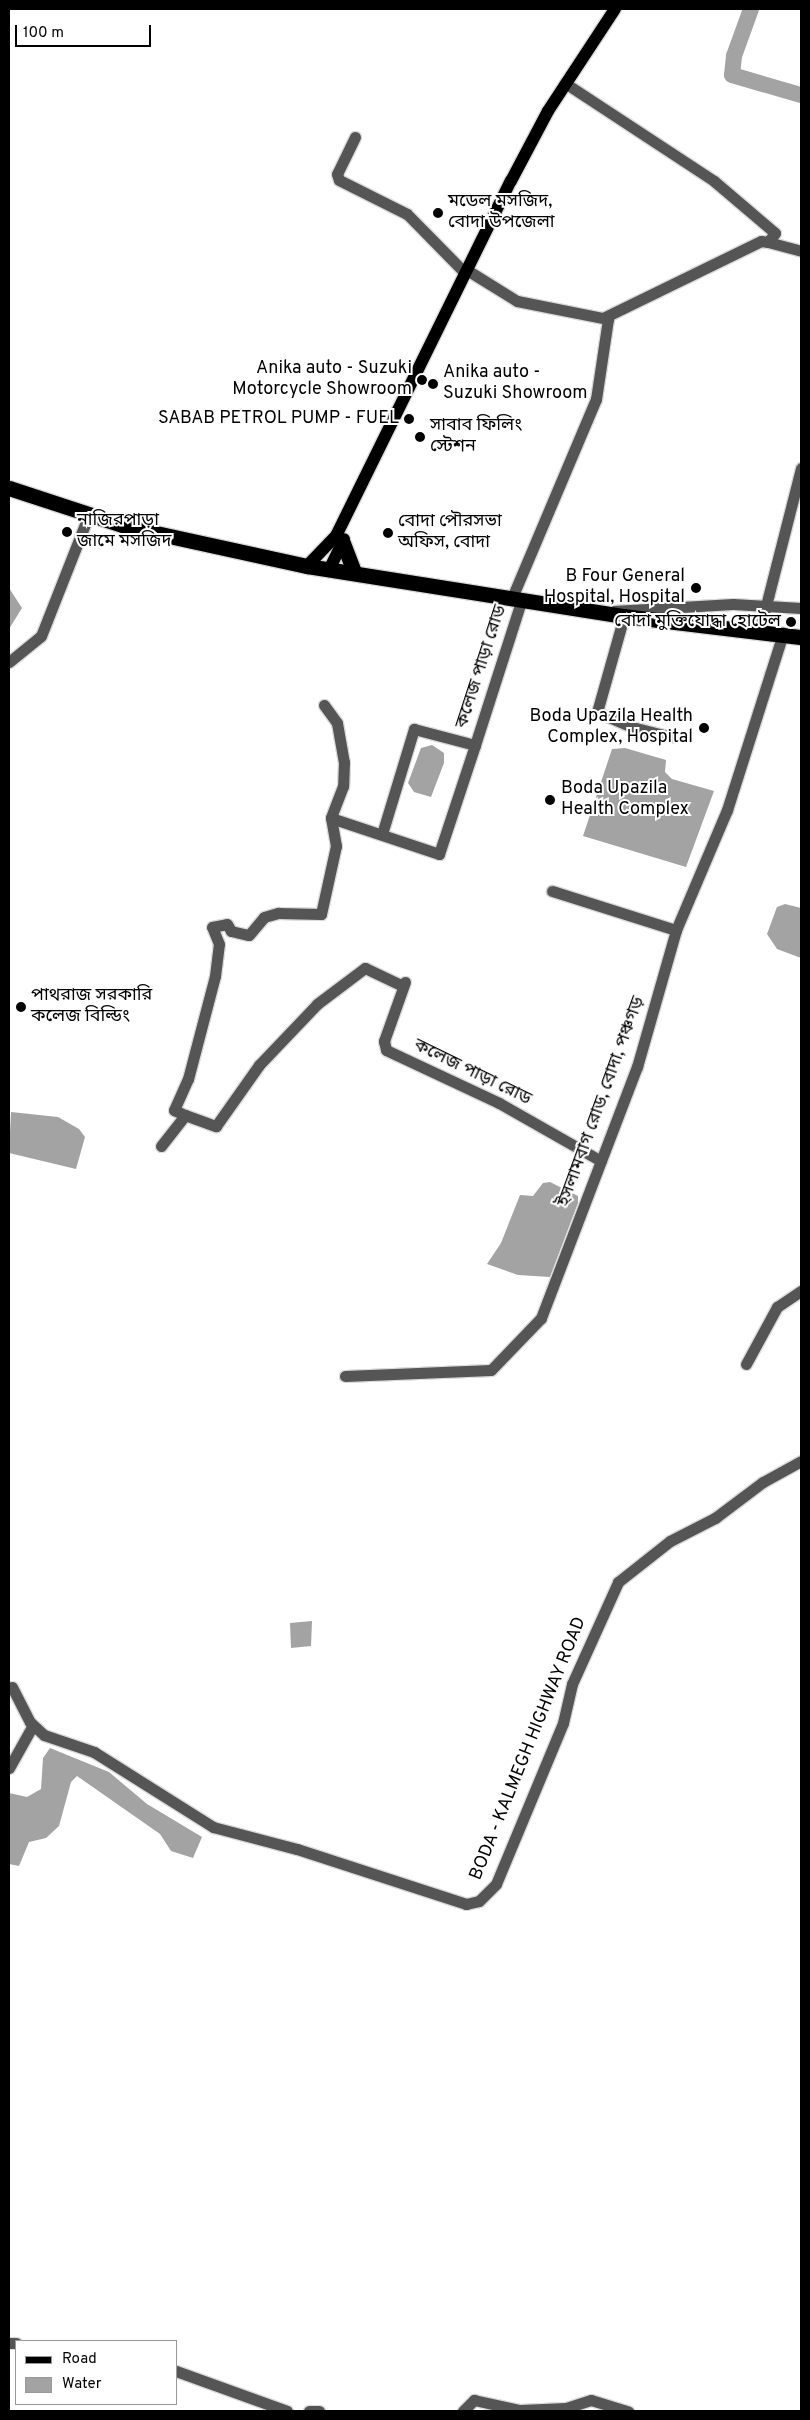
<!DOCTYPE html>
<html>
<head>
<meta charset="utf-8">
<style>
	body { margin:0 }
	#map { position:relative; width:810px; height:2420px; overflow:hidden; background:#fff; font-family:Overpass,"Noto Sans Bengali",sans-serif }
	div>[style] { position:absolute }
	.water>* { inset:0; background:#a3a3a3 }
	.river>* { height:16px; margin:-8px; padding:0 8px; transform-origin:8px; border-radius:8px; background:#a3a3a3 }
	.roads { filter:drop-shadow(1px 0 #dbdbdb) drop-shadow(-1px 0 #dbdbdb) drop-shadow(0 1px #dbdbdb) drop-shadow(0 -1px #dbdbdb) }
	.minor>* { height:11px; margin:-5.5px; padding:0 5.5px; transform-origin:5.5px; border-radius:5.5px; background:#555 }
	.major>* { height:12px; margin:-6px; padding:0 6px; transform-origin:6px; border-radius:6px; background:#000 }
	.highway>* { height:15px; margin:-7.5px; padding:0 7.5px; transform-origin:7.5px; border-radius:7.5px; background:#000 }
	.dots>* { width:14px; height:14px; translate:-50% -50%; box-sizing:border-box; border:2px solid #fff; border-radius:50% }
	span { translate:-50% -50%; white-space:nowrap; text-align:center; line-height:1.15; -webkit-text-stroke:4px #fff; paint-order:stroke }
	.poi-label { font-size:18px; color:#000 }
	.left { translate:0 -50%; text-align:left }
	.right { translate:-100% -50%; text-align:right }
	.street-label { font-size:18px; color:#000 }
	.frame { position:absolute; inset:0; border:10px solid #000; pointer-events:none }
	.legend { position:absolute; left:15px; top:2340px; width:162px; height:65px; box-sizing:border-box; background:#fff; border:1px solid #999; margin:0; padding:6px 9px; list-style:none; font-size:15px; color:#000 }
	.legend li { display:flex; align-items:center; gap:10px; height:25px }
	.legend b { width:25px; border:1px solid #999 }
	.scale { position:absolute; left:15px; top:25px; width:136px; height:22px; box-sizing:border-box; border:2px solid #000; border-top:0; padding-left:6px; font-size:15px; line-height:18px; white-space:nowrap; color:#000; -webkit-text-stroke:4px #fff; paint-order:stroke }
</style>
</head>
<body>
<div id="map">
	<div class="water">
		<i style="clip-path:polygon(9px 588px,22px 608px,9px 629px)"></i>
		<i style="clip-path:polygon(432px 745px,444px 753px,444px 763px,431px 797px,414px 792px,408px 783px,421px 748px)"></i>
		<i style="clip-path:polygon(625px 748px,666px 760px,665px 772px,672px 779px,714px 791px,686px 867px,583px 836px,612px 749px)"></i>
		<i style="clip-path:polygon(785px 904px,801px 908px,801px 958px,777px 949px,767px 934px,777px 907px)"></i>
		<i style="clip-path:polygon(11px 1112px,58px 1117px,79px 1129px,85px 1137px,76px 1169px,9px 1153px)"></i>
		<i style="clip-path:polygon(550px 1182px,578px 1196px,578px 1203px,550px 1277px,518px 1275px,487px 1264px,501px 1243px,520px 1195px,533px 1196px,543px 1183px)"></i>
		<i style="clip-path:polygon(312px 1621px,311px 1646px,291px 1648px,290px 1623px)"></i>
		<i style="clip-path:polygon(50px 1748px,109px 1772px,147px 1804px,202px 1837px,193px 1858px,171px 1851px,160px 1834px,77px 1776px,71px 1782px,59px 1826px,46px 1838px,29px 1842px,19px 1866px,9px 1864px,9px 1793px,27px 1797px,41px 1789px,43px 1758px)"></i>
	</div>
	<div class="river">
		<i style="left:751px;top:9px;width:50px;rotate:109.9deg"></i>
		<i style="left:734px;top:56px;width:19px;rotate:96deg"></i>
		<i style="left:732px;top:75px;width:72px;rotate:16.2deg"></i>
	</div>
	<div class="roads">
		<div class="minor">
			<i style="left:565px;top:83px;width:178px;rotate:33.3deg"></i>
			<i style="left:714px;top:181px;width:80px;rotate:40.4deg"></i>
			<i style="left:775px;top:233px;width:11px;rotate:128deg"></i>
			<i style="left:768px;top:242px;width:7px;rotate:-172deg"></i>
			<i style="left:761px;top:241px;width:174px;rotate:154deg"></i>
			<i style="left:355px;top:137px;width:41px;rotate:115.9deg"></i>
			<i style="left:337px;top:174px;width:6px;rotate:72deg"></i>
			<i style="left:339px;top:180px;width:76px;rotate:26.6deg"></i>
			<i style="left:407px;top:214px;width:83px;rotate:45.5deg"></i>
			<i style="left:768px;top:242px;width:34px;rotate:15deg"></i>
			<i style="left:467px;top:270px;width:59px;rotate:31.8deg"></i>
			<i style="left:517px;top:301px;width:93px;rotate:11.2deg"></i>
			<i style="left:608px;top:319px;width:81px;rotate:98.5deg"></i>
			<i style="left:596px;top:399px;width:216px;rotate:112.9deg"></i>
			<i style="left:613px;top:611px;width:120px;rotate:-3.3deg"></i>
			<i style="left:733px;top:604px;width:68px;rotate:3.4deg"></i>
			<i style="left:624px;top:616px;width:100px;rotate:105.7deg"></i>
			<i style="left:597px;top:712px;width:38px;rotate:23deg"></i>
			<i style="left:632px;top:727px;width:40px;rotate:14.4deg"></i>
			<i style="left:760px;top:629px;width:166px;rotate:-75.7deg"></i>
			<i style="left:9px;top:662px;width:41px;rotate:-39.1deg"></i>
			<i style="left:41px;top:636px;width:131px;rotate:-68.5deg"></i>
			<i style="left:324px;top:705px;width:22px;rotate:54deg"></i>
			<i style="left:337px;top:723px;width:40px;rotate:80deg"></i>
			<i style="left:344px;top:762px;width:24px;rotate:92deg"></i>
			<i style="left:343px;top:786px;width:34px;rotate:111deg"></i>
			<i style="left:331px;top:818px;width:114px;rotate:18.4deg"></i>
			<i style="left:439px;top:854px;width:115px;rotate:-71.7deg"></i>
			<i style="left:382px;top:834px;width:110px;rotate:-73.1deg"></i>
			<i style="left:414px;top:729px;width:63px;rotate:14.7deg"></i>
			<i style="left:475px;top:745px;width:153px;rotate:-72.2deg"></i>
			<i style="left:552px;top:891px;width:130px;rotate:17.5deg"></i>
			<i style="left:405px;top:982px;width:63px;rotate:109.6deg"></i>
			<i style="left:384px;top:1041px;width:9px;rotate:77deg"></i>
			<i style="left:386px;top:1050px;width:125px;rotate:25.1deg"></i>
			<i style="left:499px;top:1103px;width:117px;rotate:29.6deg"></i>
			<i style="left:185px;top:1115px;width:12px;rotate:-156deg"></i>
			<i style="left:174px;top:1110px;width:34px;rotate:-66deg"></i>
			<i style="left:188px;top:1079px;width:106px;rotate:-75.3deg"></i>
			<i style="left:215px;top:976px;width:32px;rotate:-83deg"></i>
			<i style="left:219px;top:944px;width:18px;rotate:-112deg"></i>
			<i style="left:212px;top:927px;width:15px;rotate:-11deg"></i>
			<i style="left:227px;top:924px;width:8px;rotate:60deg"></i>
			<i style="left:231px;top:931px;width:18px;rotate:13deg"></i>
			<i style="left:249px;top:935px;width:23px;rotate:-50deg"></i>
			<i style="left:264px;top:917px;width:15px;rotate:-16deg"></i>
			<i style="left:278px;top:913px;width:43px;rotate:1.3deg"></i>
			<i style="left:321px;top:914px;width:70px;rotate:-77.6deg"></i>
			<i style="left:336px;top:846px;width:28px;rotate:-100deg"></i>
			<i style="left:161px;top:1146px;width:39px;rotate:-52deg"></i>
			<i style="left:185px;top:1115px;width:33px;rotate:20deg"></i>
			<i style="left:216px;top:1126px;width:75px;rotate:-54.8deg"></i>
			<i style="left:259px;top:1065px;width:84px;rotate:-46.4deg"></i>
			<i style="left:317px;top:1004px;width:60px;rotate:-36.9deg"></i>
			<i style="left:365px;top:968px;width:42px;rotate:25.3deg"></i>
			<i style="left:746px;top:1364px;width:65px;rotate:-61.5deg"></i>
			<i style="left:777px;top:1307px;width:29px;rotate:-34deg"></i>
			<i style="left:345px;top:1376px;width:146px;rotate:-2.4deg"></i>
			<i style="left:491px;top:1370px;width:72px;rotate:-46.1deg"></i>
			<i style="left:541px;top:1318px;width:269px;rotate:-69.1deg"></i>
			<i style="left:637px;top:1067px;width:142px;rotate:-74.1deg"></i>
			<i style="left:676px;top:930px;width:130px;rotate:-67deg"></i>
			<i style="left:727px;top:810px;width:186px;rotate:-72.4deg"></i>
			<i style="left:12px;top:1687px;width:39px;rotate:63deg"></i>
			<i style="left:30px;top:1722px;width:19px;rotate:43deg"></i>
			<i style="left:44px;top:1735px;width:53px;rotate:18.8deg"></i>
			<i style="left:94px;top:1752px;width:141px;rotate:32.2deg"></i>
			<i style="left:213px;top:1827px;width:87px;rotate:14.7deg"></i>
			<i style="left:297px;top:1849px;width:178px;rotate:18deg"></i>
			<i style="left:466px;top:1904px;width:13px;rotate:-13deg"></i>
			<i style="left:479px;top:1901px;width:24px;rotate:-45deg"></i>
			<i style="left:496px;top:1884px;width:174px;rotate:-67.4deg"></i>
			<i style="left:563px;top:1723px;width:40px;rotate:-77deg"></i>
			<i style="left:572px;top:1684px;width:112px;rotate:-65.7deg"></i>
			<i style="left:618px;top:1582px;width:66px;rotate:-38.3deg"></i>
			<i style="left:670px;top:1541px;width:51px;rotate:-27.1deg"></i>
			<i style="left:715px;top:1518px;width:60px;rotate:-36.9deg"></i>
			<i style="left:763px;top:1482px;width:43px;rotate:-28.9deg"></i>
			<i style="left:9px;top:1768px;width:49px;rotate:-60.8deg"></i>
			<i style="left:9px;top:2343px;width:7px"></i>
			<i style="left:176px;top:2371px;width:118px;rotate:19.8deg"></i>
			<i style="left:309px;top:2411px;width:10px"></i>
			<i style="left:463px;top:2411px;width:16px;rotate:-45deg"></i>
			<i style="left:474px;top:2400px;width:47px;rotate:12.3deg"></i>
			<i style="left:520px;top:2410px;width:46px;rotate:-2.5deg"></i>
			<i style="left:566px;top:2408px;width:26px;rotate:-18deg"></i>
			<i style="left:591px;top:2400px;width:39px;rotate:17deg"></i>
		</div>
		<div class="major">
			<i style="left:307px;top:566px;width:42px;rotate:-46deg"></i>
			<i style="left:336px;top:536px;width:396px;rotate:-63.8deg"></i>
			<i style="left:511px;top:181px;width:79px;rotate:-62.1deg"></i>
			<i style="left:548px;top:111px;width:122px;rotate:-56.7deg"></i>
			<i style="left:330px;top:568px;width:32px;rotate:-64deg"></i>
		</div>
		<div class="highway">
			<i style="left:9px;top:488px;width:125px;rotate:18.1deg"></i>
			<i style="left:128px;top:527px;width:183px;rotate:12.3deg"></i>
			<i style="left:307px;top:566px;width:321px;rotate:9deg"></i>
			<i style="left:624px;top:616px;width:178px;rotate:6.8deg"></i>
			<i style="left:343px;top:543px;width:31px;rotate:69deg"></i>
		</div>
	</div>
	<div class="dots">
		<i style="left:438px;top:213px;background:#000"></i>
		<i style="left:422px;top:380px;background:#000"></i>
		<i style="left:433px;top:384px;background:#000"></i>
		<i style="left:409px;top:419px;background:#000"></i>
		<i style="left:420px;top:437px;background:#000"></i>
		<i style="left:67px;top:532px;background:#000"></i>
		<i style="left:388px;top:533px;background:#000"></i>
		<i style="left:696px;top:588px;background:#000"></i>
		<i style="left:791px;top:622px;background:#000"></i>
		<i style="left:704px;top:728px;background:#000"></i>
		<i style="left:550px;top:800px;background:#000"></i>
		<i style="left:21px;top:1007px;background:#000"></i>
	</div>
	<div class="poi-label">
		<span class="left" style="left:448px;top:213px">মডেল মসজিদ,<br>বোদা উপজেলা</span>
		<span class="right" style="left:412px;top:380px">Anika auto - Suzuki<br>Motorcycle Showroom</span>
		<span class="left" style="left:443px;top:384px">Anika auto -<br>Suzuki Showroom</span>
		<span class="right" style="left:399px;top:419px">SABAB PETROL PUMP - FUEL</span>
		<span class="left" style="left:430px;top:437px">সাবাব ফিলিং<br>স্টেশন</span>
		<span class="left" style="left:77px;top:532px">নাজিরপাড়া<br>জামে মসজিদ</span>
		<span class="left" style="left:398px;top:533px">বোদা পৌরসভা<br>অফিস, বোদা</span>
		<span class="right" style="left:685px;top:588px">B Four General<br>Hospital, Hospital</span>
		<span class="right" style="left:781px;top:622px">বোদা মুক্তিযোদ্ধা হোটেল</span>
		<span class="right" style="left:693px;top:728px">Boda Upazila Health<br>Complex, Hospital</span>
		<span class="left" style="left:561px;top:800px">Boda Upazila<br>Health Complex</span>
		<span class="left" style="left:31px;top:1007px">পাথরাজ সরকারি<br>কলেজ বিল্ডিং</span>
	</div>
	<div class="street-label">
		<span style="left:482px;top:667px;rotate:-72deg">কলেজ পাড়া রোড</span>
		<span style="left:472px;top:1073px;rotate:26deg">কলেজ পাড়া রোড</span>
		<span style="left:602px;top:1102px;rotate:-70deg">ইসলামবাগ রোড, বোদা, পঞ্চগড়</span>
		<span style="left:529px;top:1749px;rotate:-68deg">BODA - KALMEGH HIGHWAY ROAD</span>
	</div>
	<div class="frame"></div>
	<ul class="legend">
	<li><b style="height:6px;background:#000"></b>Road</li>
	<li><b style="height:14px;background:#a3a3a3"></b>Water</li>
	</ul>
	<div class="scale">100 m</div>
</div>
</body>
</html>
